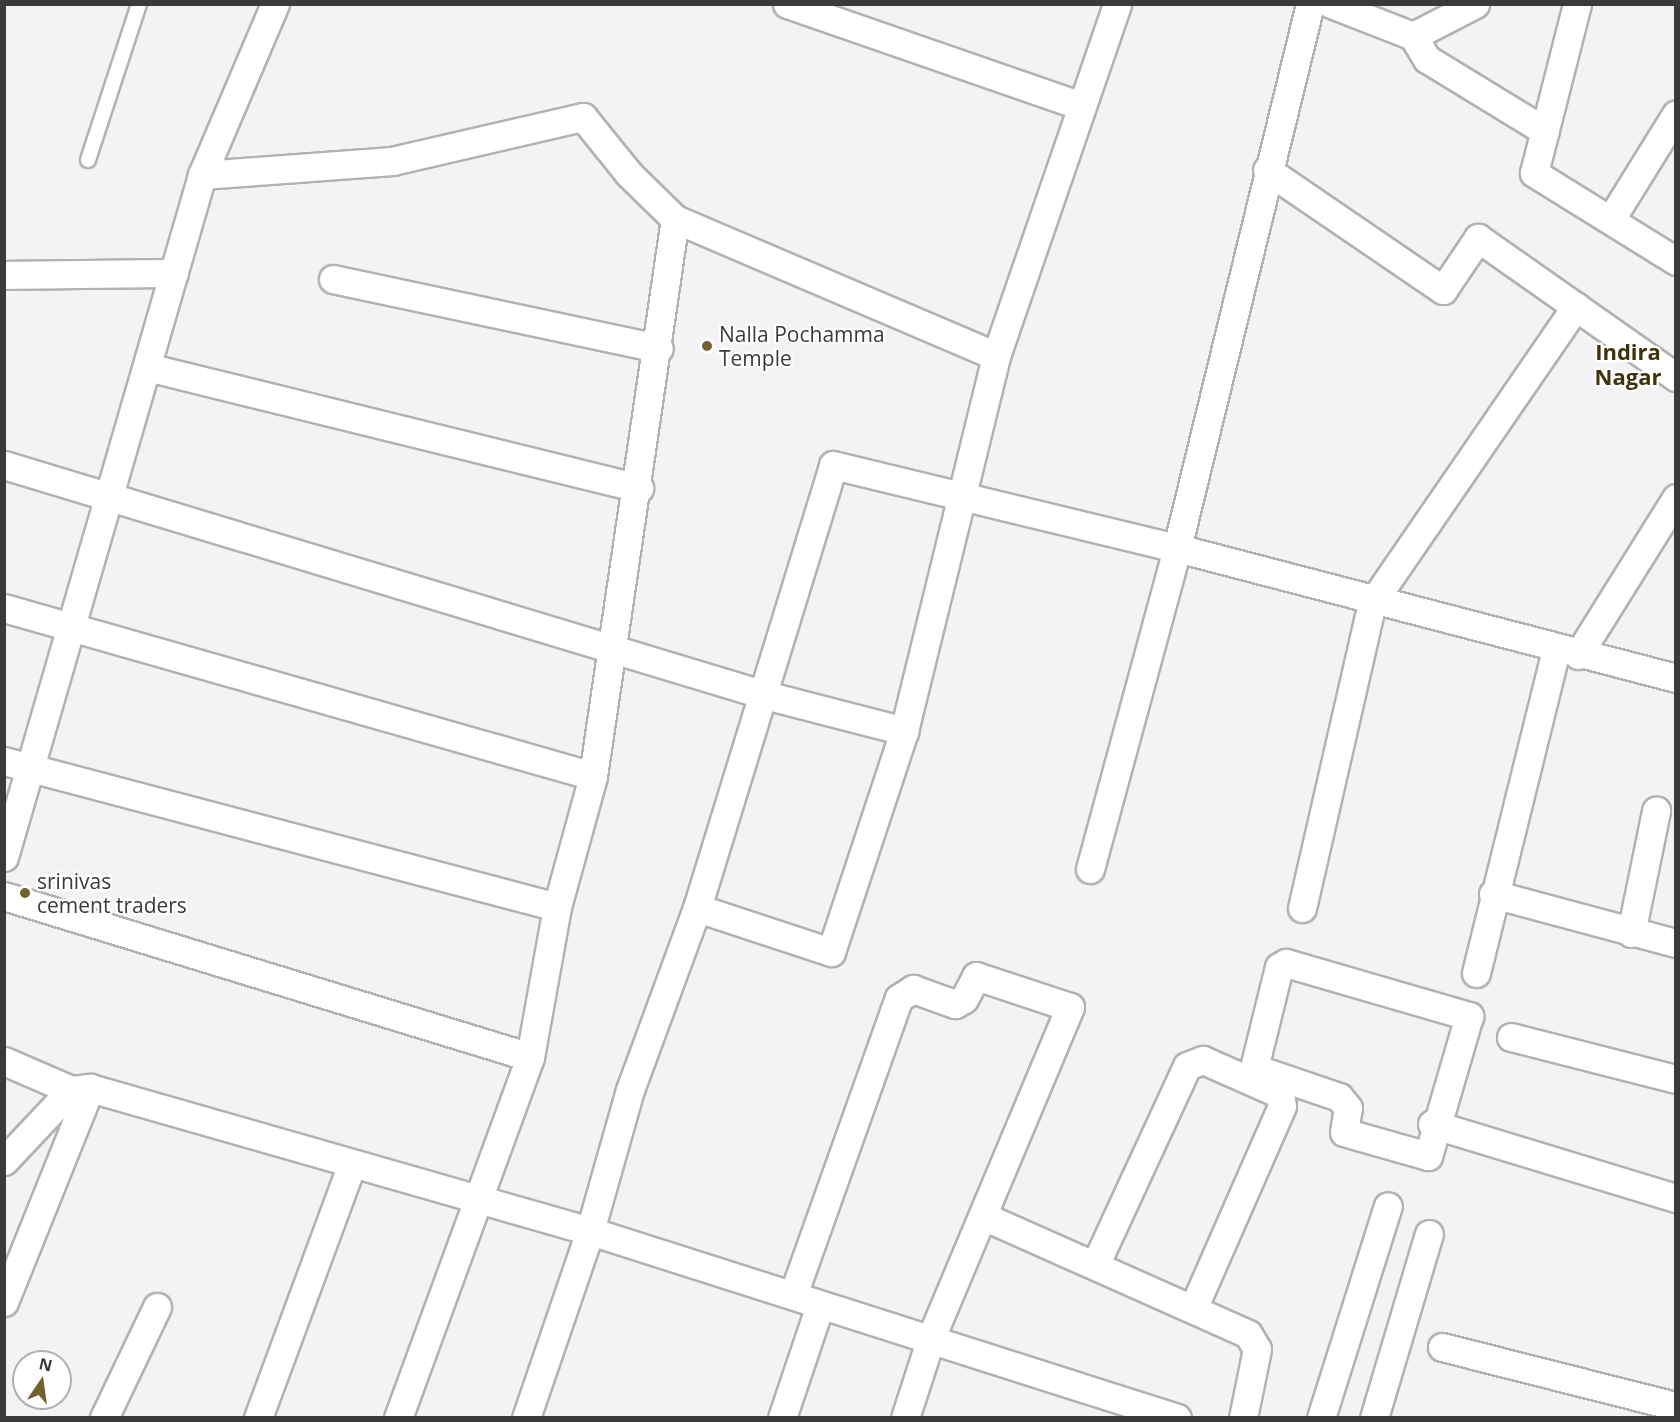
<!DOCTYPE html>
<html>
<head>
<meta charset="utf-8">
<style>
	body { margin:0 }
	#map { position:relative; width:1680px; height:1422px; overflow:hidden; background:#f3f3f6; font-family:"Open Sans",sans-serif }
	div>[style] { position:absolute }
	.roads { filter:drop-shadow(2px 0 #b1b2b4) drop-shadow(-2px 0 #b1b2b4) drop-shadow(0 2px #b1b2b4) drop-shadow(0 -2px #b1b2b4) }
	.lane>* { height:14px; margin:-7px; padding:0 7px; transform-origin:7px; border-radius:7px; background:#fff }
	.street>* { height:27px; margin:-13.5px; padding:0 13.5px; transform-origin:13.5px; border-radius:13.5px; background:#fff }
	.dots>* { width:16px; height:16px; translate:-50% -50%; box-sizing:border-box; border:3px solid #fff; border-radius:50% }
	span { translate:-50% -50%; white-space:nowrap; text-align:center; line-height:1.15; -webkit-text-stroke:4.5px #fff; paint-order:stroke }
	.poi-label { font-size:21px; color:#393a3a }
	.left { translate:0 -50%; text-align:left }
	.neighbourhood-label { font-size:22px; color:#3f3409; font-weight:700 }
	.frame { position:absolute; inset:0; border:6px solid #393a3a; pointer-events:none }
	.north { position:absolute; left:12px; top:1350px; width:60px; height:60px; box-sizing:border-box; background:#fff; border:2px solid #b0b0b0; border-radius:50%; rotate:13deg; font-size:16px; font-weight:700; line-height:24px; text-align:center; color:#393a3a }
	.north::after { content:''; display:block; margin:auto; width:21px; height:27px; background:#70612e; clip-path:polygon(50% 0,100% 100%,50% 72%,0 100%) }
</style>
</head>
<body>
<div id="map">
	<div class="roads">
		<div class="lane">
			<i style="left:88px;top:160px;width:164px;rotate:-71.9deg"></i>
		</div>
		<div class="street">
			<i style="left:787px;top:4px;width:308px;rotate:19.1deg"></i>
			<i style="left:1331px;top:4px;width:88px;rotate:21.3deg"></i>
			<i style="left:1413px;top:36px;width:70px;rotate:-27.3deg"></i>
			<i style="left:1577px;top:4px;width:174px;rotate:104.3deg"></i>
			<i style="left:1534px;top:173px;width:167px;rotate:31.8deg"></i>
			<i style="left:1413px;top:36px;width:27px;rotate:59deg"></i>
			<i style="left:1427px;top:59px;width:138px;rotate:31.4deg"></i>
			<i style="left:1267px;top:170px;width:213px;rotate:34.3deg"></i>
			<i style="left:1443px;top:290px;width:63px;rotate:-56.1deg"></i>
			<i style="left:1478px;top:238px;width:242px;rotate:35.1deg"></i>
			<i style="left:202px;top:175px;width:191px;rotate:-4.2deg"></i>
			<i style="left:392px;top:161px;width:196px;rotate:-13deg"></i>
			<i style="left:583px;top:117px;width:73px;rotate:51.1deg"></i>
			<i style="left:629px;top:174px;width:64px;rotate:44.4deg"></i>
			<i style="left:675px;top:219px;width:349px;rotate:23.1deg"></i>
			<i style="left:1611px;top:219px;width:123px;rotate:-58.2deg"></i>
			<i style="left:4px;top:275px;width:170px;rotate:-0.7deg"></i>
			<i style="left:333px;top:279px;width:333px;rotate:12deg"></i>
			<i style="left:147px;top:367px;width:507px;rotate:13.82deg"></i>
			<i style="left:4px;top:465px;width:795px;rotate:16.82deg"></i>
			<i style="left:765px;top:695px;width:144px;rotate:14.5deg"></i>
			<i style="left:4px;top:608px;width:612px;rotate:15.92deg"></i>
			<i style="left:1578px;top:655px;width:185px;rotate:-58deg"></i>
			<i style="left:4px;top:761px;width:572px;rotate:14.79deg"></i>
			<i style="left:4px;top:857px;width:710px;rotate:-73.81deg"></i>
			<i style="left:202px;top:175px;width:186px;rotate:-66.9deg"></i>
			<i style="left:1090px;top:869px;width:333px;rotate:-74.8deg"></i>
			<i style="left:1177px;top:548px;width:560px;rotate:-76.26deg"></i>
			<i style="left:1493px;top:894px;width:189px;rotate:15deg"></i>
			<i style="left:4px;top:896px;width:550px;rotate:17.02deg"></i>
			<i style="left:697px;top:908px;width:141px;rotate:18.2deg"></i>
			<i style="left:831px;top:952px;width:233px;rotate:-71.7deg"></i>
			<i style="left:904px;top:731px;width:386px;rotate:-76.2deg"></i>
			<i style="left:996px;top:356px;width:372px;rotate:-71deg"></i>
			<i style="left:1302px;top:908px;width:313px;rotate:-77.1deg"></i>
			<i style="left:1372px;top:603px;width:360px;rotate:-55.5deg"></i>
			<i style="left:1631px;top:933px;width:125px;rotate:-78.4deg"></i>
			<i style="left:1286px;top:963px;width:191px;rotate:16.2deg"></i>
			<i style="left:1469px;top:1016px;width:146px;rotate:106.3deg"></i>
			<i style="left:1428px;top:1156px;width:87px;rotate:-164.1deg"></i>
			<i style="left:1344px;top:1132px;width:24px;rotate:-81deg"></i>
			<i style="left:1348px;top:1108px;width:14px;rotate:-129deg"></i>
			<i style="left:1339px;top:1097px;width:90px;rotate:-161.2deg"></i>
			<i style="left:1254px;top:1068px;width:104px;rotate:-76.1deg"></i>
			<i style="left:1279px;top:967px;width:8px;rotate:-30deg"></i>
			<i style="left:1476px;top:973px;width:333px;rotate:-76.1deg"></i>
			<i style="left:1511px;top:1037px;width:170px;rotate:14.3deg"></i>
			<i style="left:4px;top:1061px;width:73px;rotate:23.4deg"></i>
			<i style="left:71px;top:1090px;width:19px;rotate:-6deg"></i>
			<i style="left:90px;top:1088px;width:520px;rotate:15.96deg"></i>
			<i style="left:590px;top:1231px;width:616px;rotate:17.67deg"></i>
			<i style="left:1432px;top:1124px;width:255px;rotate:16.9deg"></i>
			<i style="left:4px;top:1161px;width:98px;rotate:-46.7deg"></i>
			<i style="left:983px;top:1216px;width:290px;rotate:24deg"></i>
			<i style="left:1248px;top:1334px;width:17px;rotate:59deg"></i>
			<i style="left:1257px;top:1349px;width:70px;rotate:101.5deg"></i>
			<i style="left:1096px;top:1263px;width:217px;rotate:-65.2deg"></i>
			<i style="left:1187px;top:1066px;width:17px;rotate:-21deg"></i>
			<i style="left:1203px;top:1060px;width:84px;rotate:23.8deg"></i>
			<i style="left:1280px;top:1094px;width:12px;rotate:81deg"></i>
			<i style="left:1282px;top:1106px;width:219px;rotate:113.7deg"></i>
			<i style="left:793px;top:1295px;width:315px;rotate:-70.4deg"></i>
			<i style="left:899px;top:998px;width:17px;rotate:-33deg"></i>
			<i style="left:913px;top:989px;width:45px;rotate:19.7deg"></i>
			<i style="left:955px;top:1004px;width:10px;rotate:-29deg"></i>
			<i style="left:964px;top:999px;width:26px;rotate:-62deg"></i>
			<i style="left:976px;top:976px;width:99px;rotate:18.3deg"></i>
			<i style="left:1070px;top:1007px;width:359px;rotate:112.8deg"></i>
			<i style="left:931px;top:1338px;width:84px;rotate:108deg"></i>
			<i style="left:4px;top:1302px;width:231px;rotate:-68.1deg"></i>
			<i style="left:1442px;top:1347px;width:241px;rotate:14.2deg"></i>
			<i style="left:104px;top:1418px;width:123px;rotate:-64.5deg"></i>
			<i style="left:258px;top:1418px;width:269px;rotate:-69.7deg"></i>
			<i style="left:398px;top:1418px;width:384px;rotate:-69.9deg"></i>
			<i style="left:530px;top:1057px;width:152px;rotate:-79.8deg"></i>
			<i style="left:557px;top:907px;width:136px;rotate:-74.6deg"></i>
			<i style="left:593px;top:776px;width:563px;rotate:-81.63deg"></i>
			<i style="left:526px;top:1418px;width:198px;rotate:-71.1deg"></i>
			<i style="left:590px;top:1231px;width:147px;rotate:-74.2deg"></i>
			<i style="left:630px;top:1090px;width:194px;rotate:-69.8deg"></i>
			<i style="left:697px;top:908px;width:463px;rotate:-72.9deg"></i>
			<i style="left:833px;top:465px;width:354px;rotate:13.6deg"></i>
			<i style="left:1177px;top:548px;width:516px;rotate:14.6deg"></i>
			<i style="left:782px;top:1418px;width:119px;rotate:-71.4deg"></i>
			<i style="left:1321px;top:1418px;width:222px;rotate:-72.5deg"></i>
			<i style="left:1374px;top:1418px;width:192px;rotate:-73.4deg"></i>
		</div>
	</div>
	<div class="dots">
		<i style="left:707px;top:346px;background:#70612e"></i>
		<i style="left:25px;top:893px;background:#70612e"></i>
	</div>
	<div class="poi-label">
		<span class="left" style="left:719px;top:346px">Nalla Pochamma<br>Temple</span>
		<span class="left" style="left:37px;top:893px">srinivas<br>cement traders</span>
	</div>
	<div class="neighbourhood-label">
		<span style="left:1628px;top:364px">Indira<br>Nagar</span>
	</div>
	<div class="frame"></div>
	<div class="north">N</div>
</div>
</body>
</html>
